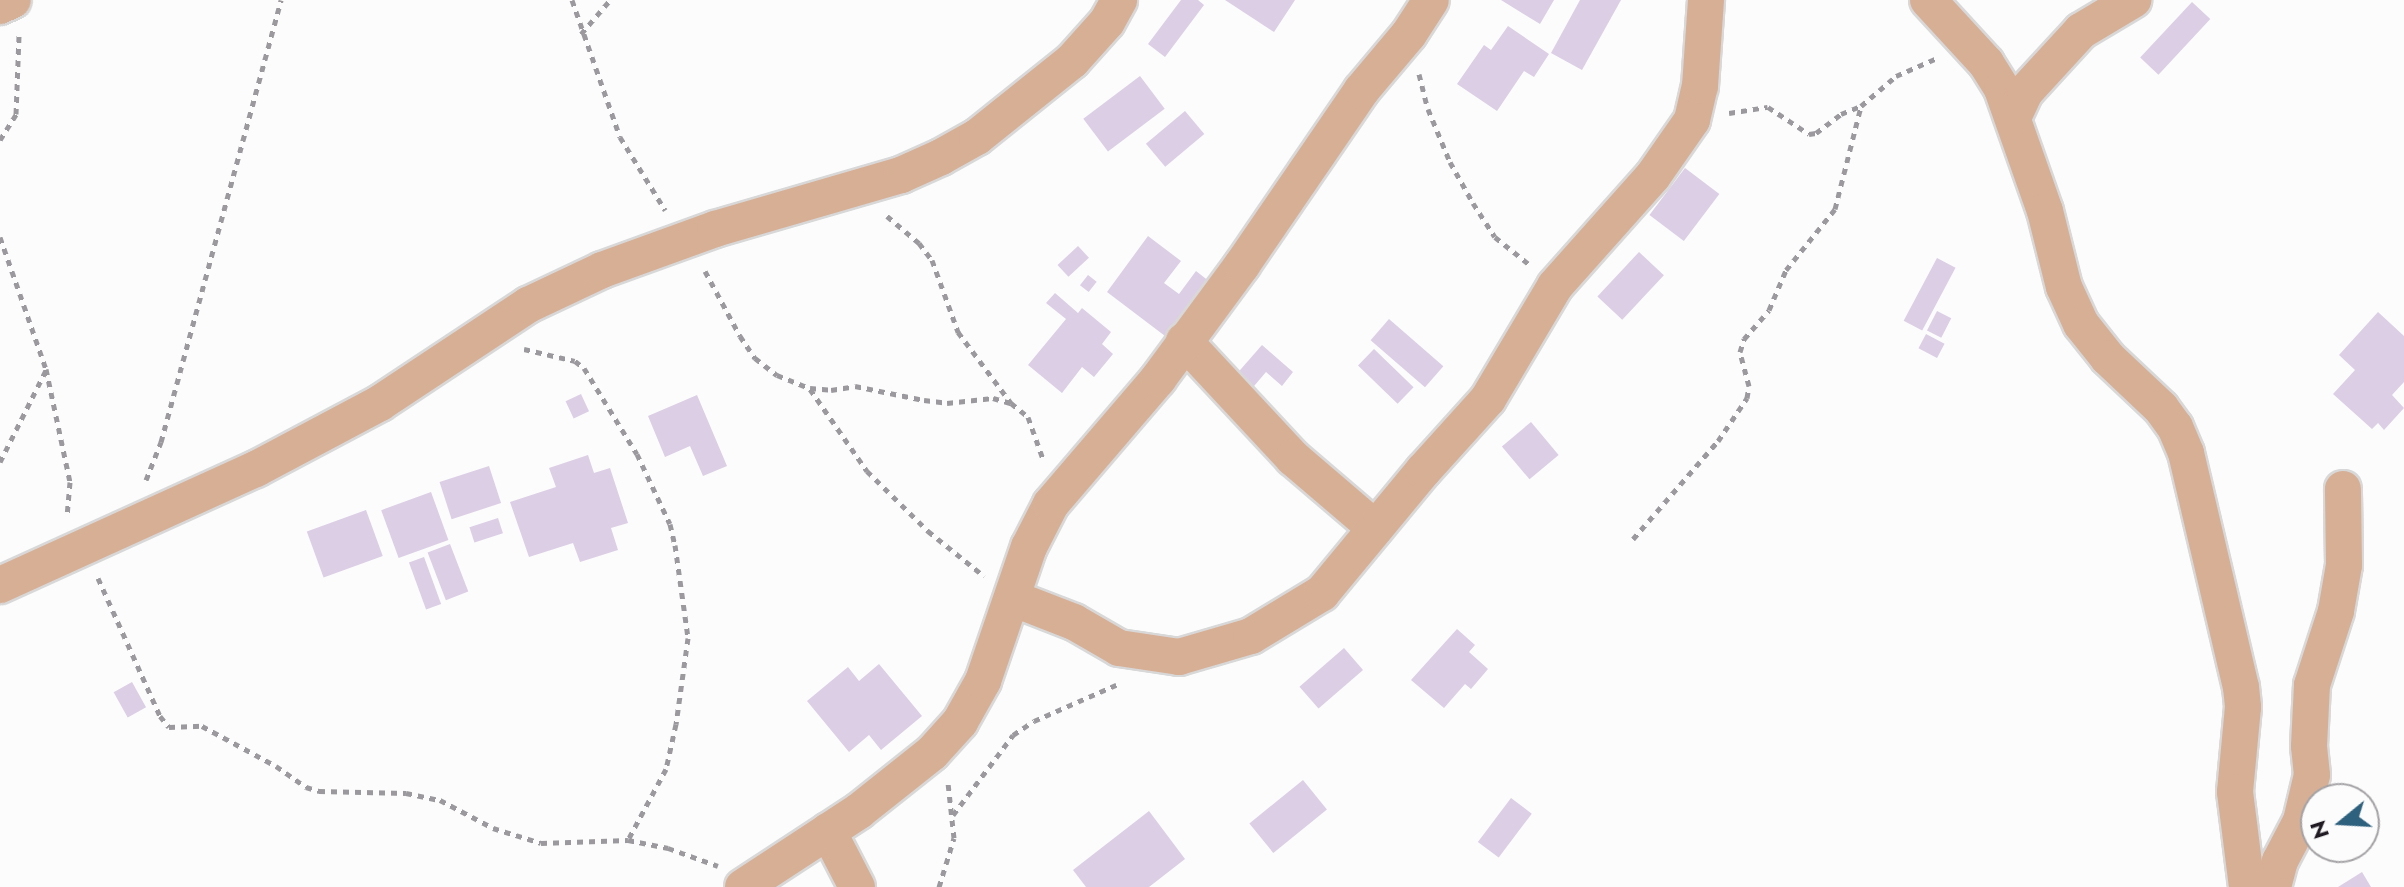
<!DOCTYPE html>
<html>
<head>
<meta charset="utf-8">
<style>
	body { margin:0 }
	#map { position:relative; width:2404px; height:887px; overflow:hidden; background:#fcfcfc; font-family:Jost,sans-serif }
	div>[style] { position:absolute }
	.building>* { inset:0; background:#dbcee5; transform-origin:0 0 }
	.path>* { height:5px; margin-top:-2.5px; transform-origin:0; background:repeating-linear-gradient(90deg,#9b999d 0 6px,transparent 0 12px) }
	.roads { filter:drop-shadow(2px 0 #d9d8d9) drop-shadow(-2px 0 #d9d8d9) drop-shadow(0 2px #d9d8d9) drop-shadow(0 -2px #d9d8d9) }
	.street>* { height:36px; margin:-18px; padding:0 18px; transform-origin:18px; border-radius:18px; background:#d7af95 }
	span { translate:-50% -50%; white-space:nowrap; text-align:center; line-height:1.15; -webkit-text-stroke:6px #fcfcfc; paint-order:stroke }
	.north { position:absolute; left:2300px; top:783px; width:80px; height:80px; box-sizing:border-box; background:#fcfcfc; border:2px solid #a4a2a5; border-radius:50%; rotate:252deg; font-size:22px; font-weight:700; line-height:32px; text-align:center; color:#201b23 }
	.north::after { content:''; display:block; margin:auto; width:28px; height:36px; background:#2e617e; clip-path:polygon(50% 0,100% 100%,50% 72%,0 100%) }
</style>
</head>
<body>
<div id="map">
	<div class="building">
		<i style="clip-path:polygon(1181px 0,1198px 0,1204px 5px,1165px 57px,1148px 44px)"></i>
		<i style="clip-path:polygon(1225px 0,1295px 0,1274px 32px)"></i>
		<i style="clip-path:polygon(1501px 0,1554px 0,1540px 24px)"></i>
		<i style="clip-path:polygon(1580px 0,1621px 0,1582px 70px,1551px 53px)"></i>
		<i style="left:2192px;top:2px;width:25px;height:76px;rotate:43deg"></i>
		<i style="clip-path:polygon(1508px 26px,1549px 54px,1534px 77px,1524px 71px,1497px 111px,1457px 84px,1484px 45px,1491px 50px)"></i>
		<i style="left:1140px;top:76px;width:41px;height:71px;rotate:53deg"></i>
		<i style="left:1185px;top:111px;width:30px;height:51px;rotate:50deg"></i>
		<i style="left:1685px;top:168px;width:43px;height:59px;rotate:37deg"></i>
		<i style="clip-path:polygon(1148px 236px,1181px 261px,1164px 283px,1179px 294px,1196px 271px,1210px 282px,1169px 339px,1107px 292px)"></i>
		<i style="left:1078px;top:246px;width:16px;height:28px;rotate:47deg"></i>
		<i style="left:1639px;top:252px;width:34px;height:61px;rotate:43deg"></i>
		<i style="left:1937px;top:258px;width:21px;height:71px;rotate:28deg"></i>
		<i style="left:1088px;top:275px;width:11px;height:13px;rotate:38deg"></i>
		<i style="clip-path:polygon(1055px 293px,1078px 313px,1082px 308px,1111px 332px,1102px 344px,1113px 354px,1094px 377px,1082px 367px,1062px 393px,1028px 365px,1066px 319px,1046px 303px)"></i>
		<i style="left:1937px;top:311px;width:16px;height:22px;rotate:27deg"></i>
		<i style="clip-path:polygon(2378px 312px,2404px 336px,2404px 382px,2392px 395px,2404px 408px,2384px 430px,2378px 423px,2372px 429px,2333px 394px,2355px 370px,2339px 355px)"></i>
		<i style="left:1389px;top:319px;width:72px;height:28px;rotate:41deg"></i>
		<i style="left:1926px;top:334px;width:21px;height:16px;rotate:28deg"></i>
		<i style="clip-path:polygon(1262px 345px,1293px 372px,1282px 386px,1266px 372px,1243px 399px,1227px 385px)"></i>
		<i style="left:1374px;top:349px;width:55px;height:23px;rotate:44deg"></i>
		<i style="left:581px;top:394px;width:19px;height:17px;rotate:65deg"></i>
		<i style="clip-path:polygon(697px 395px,727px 466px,703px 476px,690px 446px,665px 457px,648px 416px)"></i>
		<i style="left:1531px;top:422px;width:43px;height:38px;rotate:50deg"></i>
		<i style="clip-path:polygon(588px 455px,594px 473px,610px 468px,628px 523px,611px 528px,618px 550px,580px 562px,573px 543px,529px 557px,510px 502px,556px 487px,549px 468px)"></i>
		<i style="left:489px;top:466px;width:39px;height:52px;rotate:72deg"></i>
		<i style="left:431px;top:492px;width:51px;height:53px;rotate:70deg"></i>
		<i style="left:366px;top:510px;width:49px;height:63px;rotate:70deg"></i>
		<i style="left:498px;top:518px;width:16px;height:30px;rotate:72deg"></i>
		<i style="left:450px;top:544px;width:51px;height:24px;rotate:69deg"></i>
		<i style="left:424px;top:557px;width:50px;height:16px;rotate:70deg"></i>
		<i style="clip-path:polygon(1457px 629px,1475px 645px,1469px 652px,1488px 669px,1471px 689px,1465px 684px,1444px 708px,1411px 680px)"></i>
		<i style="left:1344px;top:648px;width:29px;height:59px;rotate:49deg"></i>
		<i style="clip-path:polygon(879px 664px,922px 716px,881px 750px,869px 735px,849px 752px,807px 701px,848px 667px,859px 681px)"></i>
		<i style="left:132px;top:682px;width:29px;height:21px;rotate:61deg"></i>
		<i style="left:1303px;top:780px;width:38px;height:69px;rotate:51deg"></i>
		<i style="left:1511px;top:798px;width:26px;height:55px;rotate:37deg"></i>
		<i style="clip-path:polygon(1149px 811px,1185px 859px,1149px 887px,1086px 887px,1073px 870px)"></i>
		<i style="clip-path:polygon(2362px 872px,2371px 887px,2338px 887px)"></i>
	</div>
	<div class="path">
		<i style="left:572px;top:0;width:145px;rotate:70.7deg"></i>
		<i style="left:620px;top:137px;width:86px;rotate:58.3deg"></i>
		<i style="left:581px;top:34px;width:45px;rotate:-49.5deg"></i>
		<i style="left:1419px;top:74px;width:36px;rotate:76deg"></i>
		<i style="left:1428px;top:109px;width:57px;rotate:67.5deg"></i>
		<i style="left:1450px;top:162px;width:47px;rotate:60.7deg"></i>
		<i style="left:1473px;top:203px;width:40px;rotate:57.1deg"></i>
		<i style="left:1495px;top:237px;width:45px;rotate:38.7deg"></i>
		<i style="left:1729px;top:113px;width:39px;rotate:-9deg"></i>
		<i style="left:1768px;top:107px;width:49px;rotate:33.4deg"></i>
		<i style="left:1809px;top:134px;width:7px;rotate:-8deg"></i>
		<i style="left:1816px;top:133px;width:31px;rotate:-37deg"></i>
		<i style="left:1841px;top:114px;width:22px;rotate:-22deg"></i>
		<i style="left:1861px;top:106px;width:46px;rotate:-40.6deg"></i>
		<i style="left:1896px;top:76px;width:43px;rotate:-23.6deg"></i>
		<i style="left:0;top:140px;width:31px;rotate:-58deg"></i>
		<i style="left:16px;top:114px;width:79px;rotate:-87.8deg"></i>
		<i style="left:887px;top:216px;width:42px;rotate:40.2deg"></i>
		<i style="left:919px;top:243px;width:21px;rotate:53deg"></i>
		<i style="left:932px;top:260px;width:77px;rotate:70.1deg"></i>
		<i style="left:958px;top:332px;width:89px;rotate:53.3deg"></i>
		<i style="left:0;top:237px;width:140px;rotate:70.8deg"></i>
		<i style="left:46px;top:369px;width:116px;rotate:78deg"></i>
		<i style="left:70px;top:482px;width:35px;rotate:95deg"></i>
		<i style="left:705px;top:271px;width:74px;rotate:61.7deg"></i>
		<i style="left:740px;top:336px;width:27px;rotate:56deg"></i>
		<i style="left:755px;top:358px;width:28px;rotate:38deg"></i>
		<i style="left:777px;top:375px;width:35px;rotate:22deg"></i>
		<i style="left:810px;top:388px;width:21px;rotate:5deg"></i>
		<i style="left:831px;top:390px;width:24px;rotate:-9deg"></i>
		<i style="left:855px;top:386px;width:70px;rotate:11.5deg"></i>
		<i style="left:924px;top:400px;width:23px;rotate:7deg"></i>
		<i style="left:947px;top:403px;width:46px;rotate:-6.2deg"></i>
		<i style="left:993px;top:398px;width:19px;rotate:16deg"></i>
		<i style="left:1011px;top:403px;width:22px;rotate:39deg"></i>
		<i style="left:1028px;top:417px;width:45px;rotate:70.3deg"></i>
		<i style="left:524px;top:349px;width:52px;rotate:13.2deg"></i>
		<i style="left:575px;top:361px;width:11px;rotate:38deg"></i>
		<i style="left:584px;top:368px;width:101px;rotate:58.4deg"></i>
		<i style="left:637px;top:454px;width:77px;rotate:64.8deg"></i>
		<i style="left:670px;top:524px;width:22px;rotate:77deg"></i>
		<i style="left:675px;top:545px;width:94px;rotate:82deg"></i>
		<i style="left:688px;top:638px;width:87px;rotate:97.9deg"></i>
		<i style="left:676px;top:724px;width:46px;rotate:102.5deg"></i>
		<i style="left:666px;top:769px;width:81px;rotate:118.2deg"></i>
		<i style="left:810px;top:389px;width:100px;rotate:55.2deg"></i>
		<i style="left:867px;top:471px;width:86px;rotate:44.5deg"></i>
		<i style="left:928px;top:531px;width:72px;rotate:38.8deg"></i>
		<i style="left:0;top:462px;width:103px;rotate:-63.4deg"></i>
		<i style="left:146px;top:480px;width:41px;rotate:-68.5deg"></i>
		<i style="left:161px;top:442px;width:458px;rotate:-74.8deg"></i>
		<i style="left:1633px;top:539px;width:130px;rotate:-49.1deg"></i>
		<i style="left:1718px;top:441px;width:52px;rotate:-56deg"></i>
		<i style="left:1747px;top:398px;width:12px;rotate:-81deg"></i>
		<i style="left:1749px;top:386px;width:35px;rotate:-105deg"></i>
		<i style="left:1740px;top:352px;width:14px;rotate:-73deg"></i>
		<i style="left:1744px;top:339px;width:38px;rotate:-49deg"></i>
		<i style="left:1769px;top:310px;width:43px;rotate:-67deg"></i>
		<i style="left:1786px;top:270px;width:78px;rotate:-51.2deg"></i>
		<i style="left:1835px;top:209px;width:106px;rotate:-75.8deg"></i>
		<i style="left:98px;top:578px;width:151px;rotate:65.8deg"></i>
		<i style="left:160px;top:716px;width:14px;rotate:51deg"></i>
		<i style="left:169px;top:727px;width:33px;rotate:-2deg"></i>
		<i style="left:202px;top:726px;width:84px;rotate:28.4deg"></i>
		<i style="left:276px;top:766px;width:37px;rotate:35deg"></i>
		<i style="left:306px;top:787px;width:14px;rotate:17deg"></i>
		<i style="left:319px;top:791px;width:87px;rotate:1.3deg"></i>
		<i style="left:406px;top:793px;width:35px;rotate:12deg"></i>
		<i style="left:440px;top:800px;width:60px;rotate:27.8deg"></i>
		<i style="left:493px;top:828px;width:50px;rotate:17.4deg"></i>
		<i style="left:541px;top:843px;width:87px;rotate:-2deg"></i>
		<i style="left:628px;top:840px;width:41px;rotate:11.3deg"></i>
		<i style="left:668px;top:848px;width:53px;rotate:19.8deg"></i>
		<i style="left:953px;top:815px;width:100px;rotate:-53.1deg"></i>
		<i style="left:1013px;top:735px;width:25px;rotate:-34deg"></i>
		<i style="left:1034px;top:721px;width:90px;rotate:-23.7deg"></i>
		<i style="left:939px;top:887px;width:51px;rotate:-73deg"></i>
		<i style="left:954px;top:838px;width:55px;rotate:-96.2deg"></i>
	</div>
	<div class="roads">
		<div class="street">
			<i style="left:1928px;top:0;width:86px;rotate:47.4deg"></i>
			<i style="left:1986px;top:63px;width:31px;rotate:58deg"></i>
			<i style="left:2002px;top:89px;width:129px;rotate:70.6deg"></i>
			<i style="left:2045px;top:211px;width:78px;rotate:76deg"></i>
			<i style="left:2064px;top:287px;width:41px;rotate:65.3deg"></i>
			<i style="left:2081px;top:324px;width:43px;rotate:51.5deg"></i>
			<i style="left:2108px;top:358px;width:73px;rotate:43.3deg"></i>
			<i style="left:2161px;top:408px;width:24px;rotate:54deg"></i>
			<i style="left:2175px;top:427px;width:28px;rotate:67deg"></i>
			<i style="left:2186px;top:453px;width:240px;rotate:76.8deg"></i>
			<i style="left:2241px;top:687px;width:20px;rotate:84deg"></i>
			<i style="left:2243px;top:707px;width:85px;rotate:95.4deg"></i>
			<i style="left:2235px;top:792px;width:96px;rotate:82.8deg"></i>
			<i style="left:0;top:6px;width:14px;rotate:-25deg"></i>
			<i style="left:2013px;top:118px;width:29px;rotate:-65deg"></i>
			<i style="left:2025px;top:92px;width:83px;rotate:-47.4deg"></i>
			<i style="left:2081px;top:31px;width:61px;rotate:-30.8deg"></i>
			<i style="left:1184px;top:341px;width:160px;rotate:47deg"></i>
			<i style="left:1293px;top:458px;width:108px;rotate:40.5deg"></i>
			<i style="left:0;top:585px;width:281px;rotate:-24.4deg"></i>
			<i style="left:256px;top:469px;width:140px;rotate:-28deg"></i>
			<i style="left:380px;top:403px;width:178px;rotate:-33.5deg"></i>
			<i style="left:528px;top:305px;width:82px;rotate:-25.3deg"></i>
			<i style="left:602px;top:270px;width:120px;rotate:-19.9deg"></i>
			<i style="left:715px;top:229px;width:194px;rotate:-16.2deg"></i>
			<i style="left:901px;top:175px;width:44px;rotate:-24.2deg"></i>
			<i style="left:941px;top:157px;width:41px;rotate:-29.1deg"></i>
			<i style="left:977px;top:137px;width:122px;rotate:-38.7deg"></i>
			<i style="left:1072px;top:61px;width:52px;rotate:-48.1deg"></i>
			<i style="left:1107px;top:22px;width:25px;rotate:-61deg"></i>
			<i style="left:1012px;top:598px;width:66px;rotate:21.2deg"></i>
			<i style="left:1074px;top:622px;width:52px;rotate:30deg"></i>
			<i style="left:1119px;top:648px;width:61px;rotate:8.5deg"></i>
			<i style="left:1179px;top:657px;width:75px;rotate:-16.3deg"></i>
			<i style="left:1251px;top:636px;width:83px;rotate:-31.2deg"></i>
			<i style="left:1322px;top:593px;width:158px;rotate:-50.4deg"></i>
			<i style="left:1423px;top:471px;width:97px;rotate:-47.9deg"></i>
			<i style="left:1488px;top:399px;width:131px;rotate:-59.3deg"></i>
			<i style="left:1555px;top:286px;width:147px;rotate:-48.3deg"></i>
			<i style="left:1653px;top:176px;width:68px;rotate:-55.1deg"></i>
			<i style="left:1692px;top:120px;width:35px;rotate:-77deg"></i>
			<i style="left:1700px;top:86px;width:86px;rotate:-86deg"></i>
			<i style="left:828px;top:831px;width:63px;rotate:62.6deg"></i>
			<i style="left:743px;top:887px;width:139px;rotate:-33.2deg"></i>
			<i style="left:859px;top:811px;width:93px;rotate:-38.5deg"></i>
			<i style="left:932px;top:753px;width:42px;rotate:-47.9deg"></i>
			<i style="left:960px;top:722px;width:47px;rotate:-60.7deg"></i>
			<i style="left:983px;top:681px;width:142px;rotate:-71.1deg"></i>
			<i style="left:1029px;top:547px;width:48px;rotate:-62.9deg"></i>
			<i style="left:1051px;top:504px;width:165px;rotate:-49.4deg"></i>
			<i style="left:1158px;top:379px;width:142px;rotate:-53.6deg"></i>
			<i style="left:1242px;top:265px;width:211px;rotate:-55.6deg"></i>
			<i style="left:1361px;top:91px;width:75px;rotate:-49.9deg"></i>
			<i style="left:1409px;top:34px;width:40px;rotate:-57.1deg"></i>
			<i style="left:2273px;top:887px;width:27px;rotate:-75deg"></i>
			<i style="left:2280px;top:861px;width:45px;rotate:-62.3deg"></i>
			<i style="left:2301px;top:821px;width:47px;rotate:-76.6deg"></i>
			<i style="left:2312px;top:775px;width:29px;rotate:-96deg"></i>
			<i style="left:2309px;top:746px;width:61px;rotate:-87.2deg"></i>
			<i style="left:2312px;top:685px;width:78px;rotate:-72deg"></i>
			<i style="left:2336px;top:611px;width:47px;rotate:-80.1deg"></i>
			<i style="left:2344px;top:565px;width:76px;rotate:-90.8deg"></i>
		</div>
	</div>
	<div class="north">N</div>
</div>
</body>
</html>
